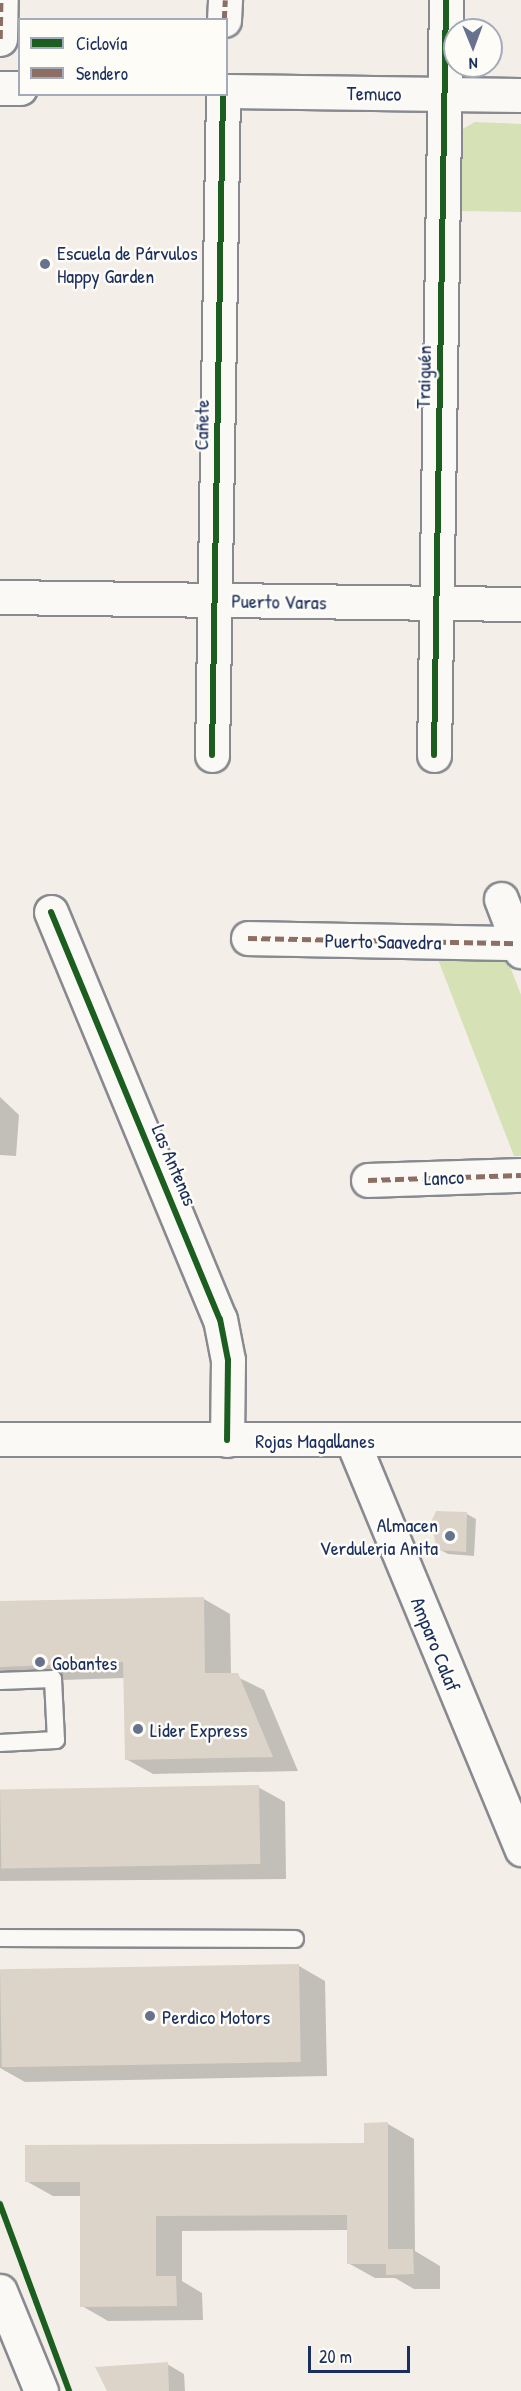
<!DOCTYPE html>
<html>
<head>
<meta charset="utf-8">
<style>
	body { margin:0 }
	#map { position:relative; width:521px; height:2391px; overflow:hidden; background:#f3efe8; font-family:"Patrick Hand",sans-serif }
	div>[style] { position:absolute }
	.green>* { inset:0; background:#d6e1b5 }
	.shadow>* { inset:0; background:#0003 }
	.building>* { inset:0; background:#dcd4c9; transform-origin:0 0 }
	.roads { filter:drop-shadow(2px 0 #888a90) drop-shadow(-2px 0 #888a90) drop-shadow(0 2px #888a90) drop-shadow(0 -2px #888a90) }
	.lane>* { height:16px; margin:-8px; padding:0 8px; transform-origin:8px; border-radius:8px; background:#faf9f6 }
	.street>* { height:33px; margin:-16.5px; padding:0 16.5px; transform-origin:16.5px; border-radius:16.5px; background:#faf9f6 }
	.secondary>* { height:33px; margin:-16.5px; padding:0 16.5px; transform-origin:16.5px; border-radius:16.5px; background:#faf9f6 }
	.primary>* { height:33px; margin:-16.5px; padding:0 16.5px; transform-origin:16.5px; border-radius:16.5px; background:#faf9f6 }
	.quiet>* { height:4.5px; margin-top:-2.25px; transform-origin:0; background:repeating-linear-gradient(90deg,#8d6e63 0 9px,transparent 0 13.5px) }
	.cycleway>* { height:6px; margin:-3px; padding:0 3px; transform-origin:3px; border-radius:3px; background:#1b5e20 }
	.dots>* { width:16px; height:16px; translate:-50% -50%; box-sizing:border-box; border:3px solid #fdfcf7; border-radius:50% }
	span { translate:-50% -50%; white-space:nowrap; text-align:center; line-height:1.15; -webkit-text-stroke:5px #fdfcf7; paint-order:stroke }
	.street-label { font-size:20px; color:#1b2f5e }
	.poi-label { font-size:20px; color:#1b2f5e }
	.left { translate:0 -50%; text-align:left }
	.right { translate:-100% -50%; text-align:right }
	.legend { position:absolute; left:18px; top:18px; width:210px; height:78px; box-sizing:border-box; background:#fdfcf7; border:2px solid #a3aaba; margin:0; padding:8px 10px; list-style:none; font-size:18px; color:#1b2f5e }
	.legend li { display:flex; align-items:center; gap:12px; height:30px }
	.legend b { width:30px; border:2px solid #a3aaba }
	.north { position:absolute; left:443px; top:18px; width:60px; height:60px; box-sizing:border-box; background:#fdfcf7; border:2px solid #a3aaba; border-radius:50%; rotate:179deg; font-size:16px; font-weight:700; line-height:24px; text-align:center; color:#1b2f5e }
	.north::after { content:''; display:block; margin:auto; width:21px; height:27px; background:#67728e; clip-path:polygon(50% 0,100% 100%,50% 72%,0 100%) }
	.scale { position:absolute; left:308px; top:2346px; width:102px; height:27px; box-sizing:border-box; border:3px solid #1b2f5e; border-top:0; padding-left:8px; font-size:18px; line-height:21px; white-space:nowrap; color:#1b2f5e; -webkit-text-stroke:4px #fdfcf7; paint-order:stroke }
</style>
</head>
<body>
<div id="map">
	<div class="green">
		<i style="clip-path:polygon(475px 122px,521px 124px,521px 212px,459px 211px,459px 131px)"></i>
		<i style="clip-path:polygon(505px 953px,521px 995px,521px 1156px,514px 1156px,437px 957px)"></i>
	</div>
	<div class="shadow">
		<i style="clip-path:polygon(0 1097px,19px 1115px,16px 1156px,0 1155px)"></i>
		<i style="clip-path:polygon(437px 1513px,467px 1514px,476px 1519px,474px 1556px,448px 1554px,439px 1549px)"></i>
		<i style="clip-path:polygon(204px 1599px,230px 1614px,231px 1674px,264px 1690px,298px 1771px,153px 1774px,126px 1759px,125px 1678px,0 1682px,0 1603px)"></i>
		<i style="clip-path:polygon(258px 1787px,285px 1802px,286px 1879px,0 1881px,0 1791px)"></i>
		<i style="clip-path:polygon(299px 1966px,325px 1981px,327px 2076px,25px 2082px,0 2068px,0 1973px)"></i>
		<i style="clip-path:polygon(388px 2124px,414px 2139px,415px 2251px,440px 2266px,440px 2289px,414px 2289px,395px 2278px,375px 2278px,348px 2263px,348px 2230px,182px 2231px,182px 2281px,202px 2293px,203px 2320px,108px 2321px,82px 2306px,81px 2196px,53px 2196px,26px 2181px,366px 2144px)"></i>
		<i style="clip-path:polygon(167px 2364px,184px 2374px,185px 2391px,109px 2391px)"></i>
	</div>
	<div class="building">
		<i style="clip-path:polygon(436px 1511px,467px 1512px,466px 1552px,437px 1550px,431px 1522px)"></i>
		<i style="clip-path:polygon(204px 1597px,205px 1673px,238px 1673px,273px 1757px,125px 1760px,123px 1662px,0 1667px,0 1601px)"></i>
		<i style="left:259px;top:1785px;width:79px;height:259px;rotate:89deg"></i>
		<i style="left:299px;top:1964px;width:98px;height:299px;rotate:89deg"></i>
		<i style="clip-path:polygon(388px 2122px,388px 2249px,413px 2249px,414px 2274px,386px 2275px,386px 2264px,347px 2264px,347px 2215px,156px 2216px,156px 2276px,176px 2276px,177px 2306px,80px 2307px,80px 2182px,25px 2182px,25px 2145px,364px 2143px,364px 2123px)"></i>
		<i style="clip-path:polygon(168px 2362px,169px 2391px,107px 2391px,95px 2367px)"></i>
	</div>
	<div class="roads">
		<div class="lane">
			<i style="left:0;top:1681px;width:53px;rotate:-2.2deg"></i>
			<i style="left:53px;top:1679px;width:61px;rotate:87.2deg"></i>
			<i style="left:56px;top:1740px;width:56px;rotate:176.9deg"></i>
			<i style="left:0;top:1938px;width:295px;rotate:0.2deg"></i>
		</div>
		<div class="street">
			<i style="left:224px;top:20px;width:20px;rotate:-87deg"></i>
			<i style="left:0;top:39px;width:39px;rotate:-89deg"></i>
			<i style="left:0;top:88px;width:20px"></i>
			<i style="left:226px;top:91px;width:295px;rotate:0.8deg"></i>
			<i style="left:0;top:597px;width:521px;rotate:0.77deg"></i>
			<i style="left:212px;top:755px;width:661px;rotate:-89.05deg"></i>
			<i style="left:434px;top:755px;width:755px;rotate:-89.09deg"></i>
			<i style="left:501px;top:899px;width:56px;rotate:69deg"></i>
			<i style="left:51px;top:912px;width:441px;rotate:67.5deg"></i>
			<i style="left:220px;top:1319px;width:42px;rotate:79deg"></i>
			<i style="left:228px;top:1360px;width:80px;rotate:90.7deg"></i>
			<i style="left:248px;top:938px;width:270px;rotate:1.1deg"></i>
			<i style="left:368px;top:1180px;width:153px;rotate:-1.9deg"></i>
			<i style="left:352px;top:1440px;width:443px;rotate:67.5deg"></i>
		</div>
		<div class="secondary">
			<i style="left:0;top:1439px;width:521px"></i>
		</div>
		<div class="primary">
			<i style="left:0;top:2291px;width:108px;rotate:67.7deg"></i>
		</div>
	</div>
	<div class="quiet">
		<i style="left:224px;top:20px;width:20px;rotate:-87deg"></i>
		<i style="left:0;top:39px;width:39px;rotate:-89deg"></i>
		<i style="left:248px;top:938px;width:270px;rotate:1.1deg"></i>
		<i style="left:368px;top:1180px;width:153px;rotate:-1.9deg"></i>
	</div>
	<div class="cycleway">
		<i style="left:212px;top:755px;width:661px;rotate:-89.05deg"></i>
		<i style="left:434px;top:755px;width:755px;rotate:-89.09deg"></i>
		<i style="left:51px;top:912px;width:441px;rotate:67.5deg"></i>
		<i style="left:220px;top:1319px;width:42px;rotate:79deg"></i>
		<i style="left:228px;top:1360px;width:80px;rotate:90.7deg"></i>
		<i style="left:0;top:2204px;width:199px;rotate:69.7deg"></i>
	</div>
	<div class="dots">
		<i style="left:45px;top:264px;background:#67728e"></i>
		<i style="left:450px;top:1536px;background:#67728e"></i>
		<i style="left:40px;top:1662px;background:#67728e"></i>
		<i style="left:138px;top:1729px;background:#67728e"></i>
		<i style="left:150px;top:2016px;background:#67728e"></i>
	</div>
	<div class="street-label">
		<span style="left:374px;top:93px;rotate:1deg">Temuco</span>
		<span style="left:423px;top:377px;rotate:-89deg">Traiguén</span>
		<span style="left:201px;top:425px;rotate:-89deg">Cañete</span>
		<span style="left:279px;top:601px;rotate:1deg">Puerto Varas</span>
		<span style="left:383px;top:941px;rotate:1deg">Puerto Saavedra</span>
		<span style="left:175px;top:1165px;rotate:67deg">Las Antenas</span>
		<span style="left:444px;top:1177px;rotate:-2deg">Lanco</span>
		<span style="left:315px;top:1440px">Rojas Magallanes</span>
		<span style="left:436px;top:1644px;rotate:68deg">Amparo Calaf</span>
	</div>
	<div class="poi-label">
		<span class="left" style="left:57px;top:264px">Escuela de Párvulos<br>Happy Garden</span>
		<span class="right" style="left:438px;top:1536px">Almacen<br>Verduleria Anita</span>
		<span class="left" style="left:52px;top:1662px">Gobantes</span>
		<span class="left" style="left:150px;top:1729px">Lider Express</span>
		<span class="left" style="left:162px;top:2016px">Perdico Motors</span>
	</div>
	<ul class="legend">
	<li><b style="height:8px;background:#1b5e20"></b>Ciclovía</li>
	<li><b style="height:8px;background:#8d6e63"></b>Sendero</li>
	</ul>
	<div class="north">N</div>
	<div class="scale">20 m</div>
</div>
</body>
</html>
